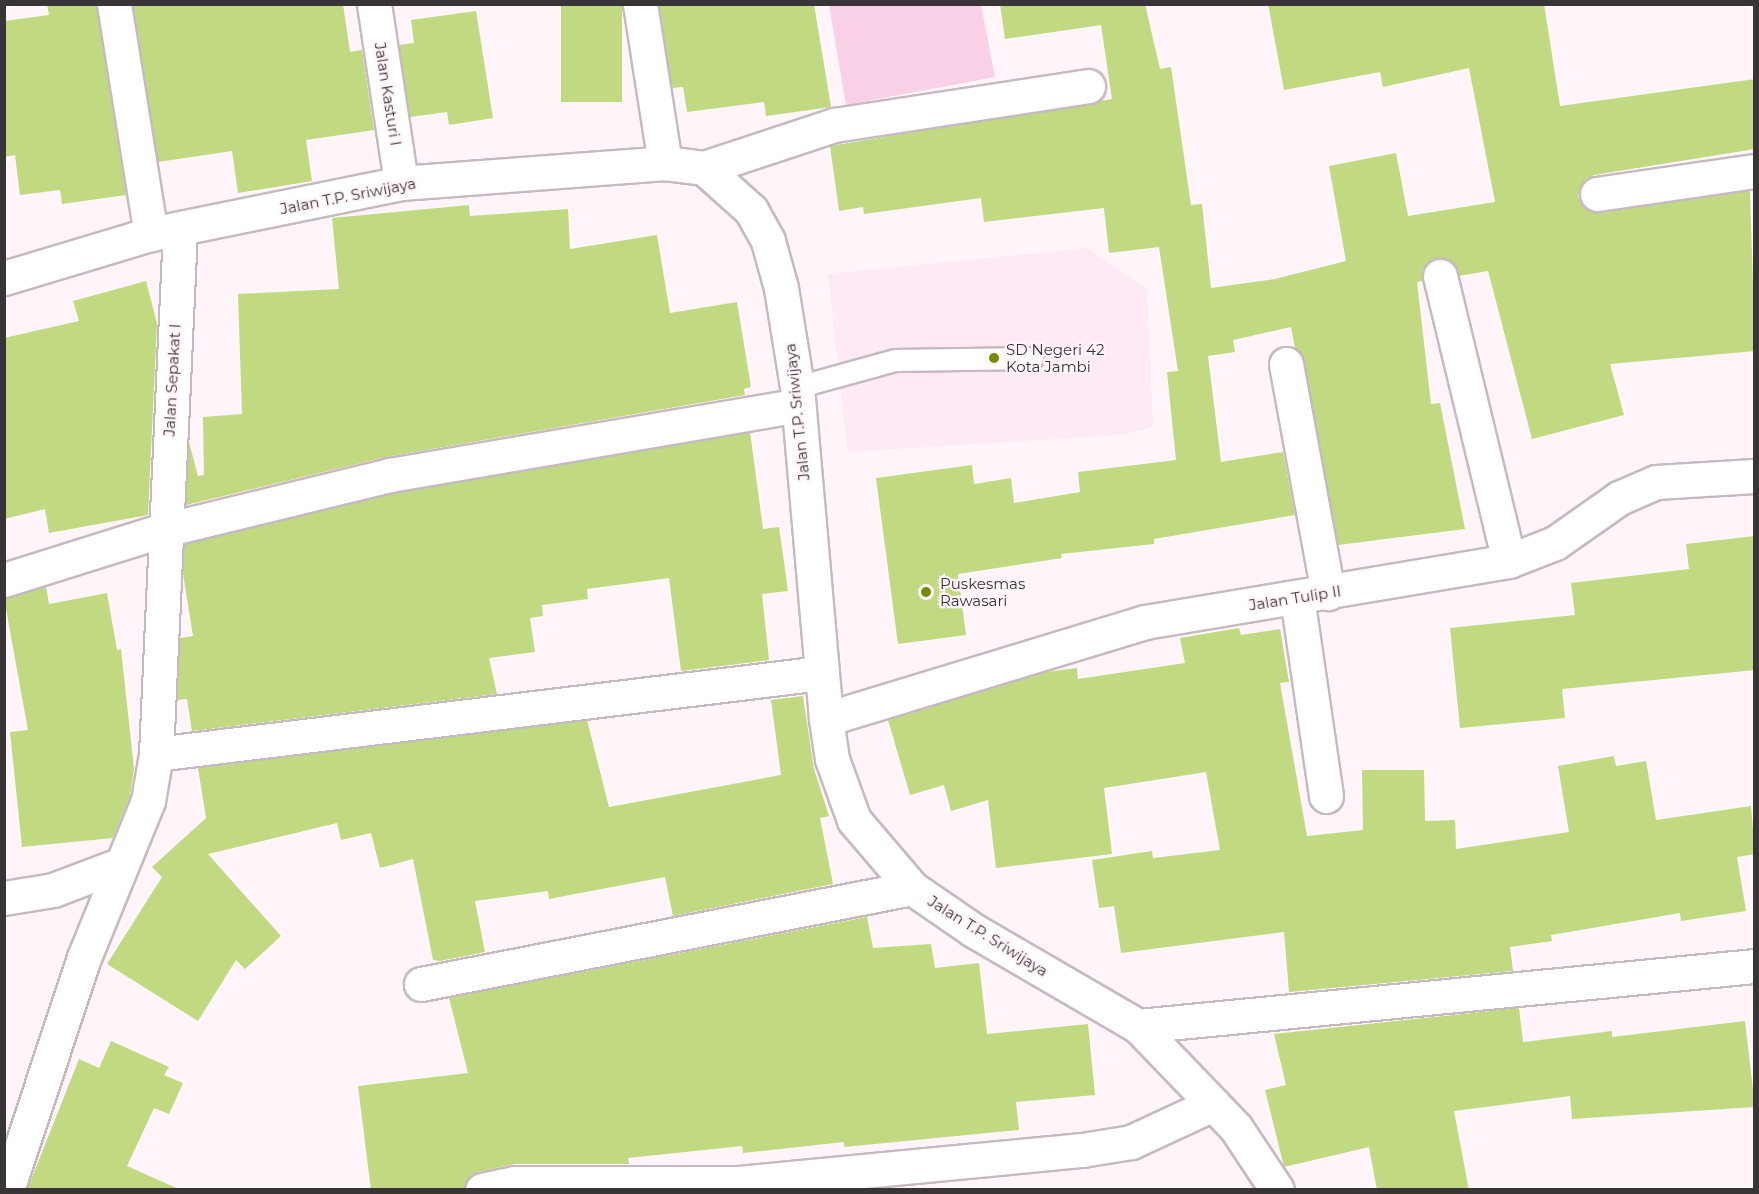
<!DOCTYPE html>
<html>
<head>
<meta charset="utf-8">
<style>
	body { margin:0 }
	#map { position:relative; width:1759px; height:1194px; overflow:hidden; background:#fff5fa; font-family:Montserrat,sans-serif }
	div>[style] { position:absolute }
	.built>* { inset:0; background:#fdeaf4 }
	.green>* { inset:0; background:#f9d0e6 }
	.building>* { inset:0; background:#c1d980; transform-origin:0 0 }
	.roads { filter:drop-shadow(2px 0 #c7b9c0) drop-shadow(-2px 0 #c7b9c0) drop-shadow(0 2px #c7b9c0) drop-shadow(0 -2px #c7b9c0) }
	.lane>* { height:21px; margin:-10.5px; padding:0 10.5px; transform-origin:10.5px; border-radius:10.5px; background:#fff }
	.street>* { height:33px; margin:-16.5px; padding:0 16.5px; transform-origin:16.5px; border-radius:16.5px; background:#fff }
	.secondary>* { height:33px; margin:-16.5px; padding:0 16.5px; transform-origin:16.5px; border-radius:16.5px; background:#fff }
	.dots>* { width:16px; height:16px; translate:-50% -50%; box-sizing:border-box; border:3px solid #fff5fa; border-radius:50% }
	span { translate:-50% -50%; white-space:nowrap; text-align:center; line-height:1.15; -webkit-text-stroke:4.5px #fff5fa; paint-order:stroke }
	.street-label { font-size:15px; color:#393437 }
	.poi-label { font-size:15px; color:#393437 }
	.left { translate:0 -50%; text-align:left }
	.frame { position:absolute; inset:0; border:6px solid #393437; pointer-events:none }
</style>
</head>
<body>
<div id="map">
	<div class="built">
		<i style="clip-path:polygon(1087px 248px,1147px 289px,1153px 427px,1122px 435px,848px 452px,828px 274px)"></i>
	</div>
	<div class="green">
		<i style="clip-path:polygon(829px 5px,981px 5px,995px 77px,846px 105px)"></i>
	</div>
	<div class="building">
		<i style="clip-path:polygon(47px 4px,96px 4px,126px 195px,62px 204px,60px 190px,20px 195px,15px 155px,4px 157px,4px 21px,49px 15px)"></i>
		<i style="clip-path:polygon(133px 4px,343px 4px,350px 52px,362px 50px,374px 130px,306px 140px,312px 181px,238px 193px,232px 151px,158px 162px)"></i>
		<i style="left:561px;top:4px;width:61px;height:98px"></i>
		<i style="clip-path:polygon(659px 4px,814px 4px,831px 107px,766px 116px,764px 102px,687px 112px,683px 87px,672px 88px)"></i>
		<i style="clip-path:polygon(1000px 4px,1145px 4px,1160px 69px,1171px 67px,1191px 205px,1202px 204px,1211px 288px,1275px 279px,1346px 261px,1329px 166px,1396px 153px,1408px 216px,1495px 202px,1469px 68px,1383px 87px,1380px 72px,1284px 90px,1268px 4px,1544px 4px,1560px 106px,1755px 79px,1755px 149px,1594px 175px,1585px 180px,1578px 196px,1583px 206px,1600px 213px,1750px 190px,1755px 351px,1610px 364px,1624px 415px,1532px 439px,1488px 271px,1459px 276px,1453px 263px,1435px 258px,1422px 270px,1422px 281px,1417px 282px,1431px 404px,1440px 403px,1465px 529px,1338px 545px,1304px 361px,1295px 348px,1291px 327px,1233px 340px,1235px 352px,1208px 356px,1221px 462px,1283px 452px,1295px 515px,1154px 539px,1154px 544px,1061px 554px,1062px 558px,958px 574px,966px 635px,898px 644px,876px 478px,972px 465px,974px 484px,1011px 478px,1014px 503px,1080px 492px,1078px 472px,1176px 460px,1167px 372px,1178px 371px,1159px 247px,1109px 253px,1104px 208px,984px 222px,981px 198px,864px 214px,863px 207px,839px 211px,830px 146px,1112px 99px,1101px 25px,1005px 39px)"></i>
		<i style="clip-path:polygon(476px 11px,493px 118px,449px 125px,447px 112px,410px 117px,399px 45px,414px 43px,411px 20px)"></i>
		<i style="clip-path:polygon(469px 205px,470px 216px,568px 209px,570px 249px,657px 235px,670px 313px,737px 302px,751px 387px,744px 389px,745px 395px,386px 457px,186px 505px,189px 442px,198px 476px,204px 475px,203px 417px,242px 414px,238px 294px,339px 289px,332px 218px)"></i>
		<i style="clip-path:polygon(146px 281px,157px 323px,148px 515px,49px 533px,45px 509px,4px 519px,4px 338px,79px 321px,73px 301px)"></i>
		<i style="clip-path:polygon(750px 432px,763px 529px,779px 527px,788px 591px,762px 594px,769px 660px,681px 671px,669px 578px,587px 589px,588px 599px,542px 605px,543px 616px,530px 618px,535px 652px,489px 658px,497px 694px,192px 731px,187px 699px,177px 700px,180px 638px,193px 636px,183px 574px,184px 544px,394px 493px)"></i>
		<i style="clip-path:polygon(1755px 536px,1755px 670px,1562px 689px,1565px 718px,1460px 728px,1450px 628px,1575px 615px,1571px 583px,1689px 569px,1686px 544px)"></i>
		<i style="clip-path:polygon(46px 587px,49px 604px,107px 593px,117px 650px,121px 649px,134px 769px,130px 796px,113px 838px,22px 847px,10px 732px,28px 730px,4px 598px)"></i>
		<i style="clip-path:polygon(1239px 628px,1241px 635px,1280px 629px,1289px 682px,1280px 683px,1307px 836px,1363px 830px,1362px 770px,1424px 770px,1425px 821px,1455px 820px,1456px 849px,1569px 832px,1558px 766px,1614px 756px,1616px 766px,1646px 761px,1656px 820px,1751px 806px,1755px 854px,1737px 857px,1746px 911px,1681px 921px,1680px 913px,1551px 935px,1552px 941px,1510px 947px,1513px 971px,1289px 992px,1284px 932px,1121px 953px,1114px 906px,1099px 908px,1092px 860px,1152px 851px,1153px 858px,1220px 850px,1206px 772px,1104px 788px,1112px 854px,996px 868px,988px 800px,951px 811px,944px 785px,910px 795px,888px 720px,1046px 672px,1077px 668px,1078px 679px,1185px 663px,1180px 638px)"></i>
		<i style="clip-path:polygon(803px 696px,814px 769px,829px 816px,820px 818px,833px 884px,673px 916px,665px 877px,549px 899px,548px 891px,475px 901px,485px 952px,440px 961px,433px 960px,413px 859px,380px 868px,371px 833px,341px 840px,337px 823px,208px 854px,281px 936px,245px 969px,236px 960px,198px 1021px,107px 964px,162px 877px,152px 867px,206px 818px,198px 768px,587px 720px,609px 807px,781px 775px,771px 700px)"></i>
		<i style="clip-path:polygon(867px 917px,873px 948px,931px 944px,935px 968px,979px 963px,987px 1034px,1088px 1024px,1095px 1095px,1016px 1102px,1019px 1130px,844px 1147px,844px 1142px,743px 1153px,742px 1146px,628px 1158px,629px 1164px,515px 1164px,478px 1172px,469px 1177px,464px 1190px,371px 1190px,358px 1086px,468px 1073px,449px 998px)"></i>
		<i style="clip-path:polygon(1519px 1008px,1523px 1042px,1612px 1031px,1612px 1037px,1745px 1021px,1755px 1107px,1572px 1119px,1570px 1096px,1454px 1111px,1469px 1190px,1377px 1190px,1369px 1147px,1284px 1167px,1265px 1090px,1286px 1085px,1274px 1034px)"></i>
		<i style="clip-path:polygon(111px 1041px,169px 1067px,164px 1075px,183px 1083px,169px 1114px,154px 1108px,127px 1166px,181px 1190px,27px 1190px,79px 1059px,99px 1068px)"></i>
	</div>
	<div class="roads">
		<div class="lane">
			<i style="left:797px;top:387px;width:102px;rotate:-15.4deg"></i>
			<i style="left:895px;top:360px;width:137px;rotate:-0.8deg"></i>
		</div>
		<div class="street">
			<i style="left:114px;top:4px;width:233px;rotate:80.9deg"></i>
			<i style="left:374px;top:4px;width:181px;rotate:81.4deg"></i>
			<i style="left:640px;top:4px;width:161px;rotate:81.1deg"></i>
			<i style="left:704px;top:168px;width:137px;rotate:-18.3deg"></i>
			<i style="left:834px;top:125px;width:257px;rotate:-8.7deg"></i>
			<i style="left:1597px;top:194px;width:159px;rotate:-8.3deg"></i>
			<i style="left:1440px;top:276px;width:293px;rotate:76.4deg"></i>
			<i style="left:1286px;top:364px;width:233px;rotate:79.6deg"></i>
			<i style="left:4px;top:580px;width:168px;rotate:-17.4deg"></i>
			<i style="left:164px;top:530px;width:233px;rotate:-13.7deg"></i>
			<i style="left:390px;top:475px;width:414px;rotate:-9.7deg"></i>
			<i style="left:1297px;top:597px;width:201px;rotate:81.7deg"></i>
			<i style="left:826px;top:719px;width:333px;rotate:-16.9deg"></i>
			<i style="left:1145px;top:622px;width:369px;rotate:-9.5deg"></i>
			<i style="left:1509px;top:561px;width:49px;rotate:-21.4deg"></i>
			<i style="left:1555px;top:543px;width:78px;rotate:-35.1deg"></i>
			<i style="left:1619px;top:498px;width:40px;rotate:-23.4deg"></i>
			<i style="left:1656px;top:482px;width:98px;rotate:-3.5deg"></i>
			<i style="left:156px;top:754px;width:670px;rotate:-6.94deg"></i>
			<i style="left:4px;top:898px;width:50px;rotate:-9.3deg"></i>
			<i style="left:53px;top:890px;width:71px;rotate:-20.7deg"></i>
			<i style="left:421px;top:984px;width:500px;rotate:-11.06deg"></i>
			<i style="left:1138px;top:1026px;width:619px;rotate:-5.56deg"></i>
			<i style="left:7px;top:1190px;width:242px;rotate:-71.7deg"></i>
			<i style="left:83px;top:960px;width:172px;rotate:-67.8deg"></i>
			<i style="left:148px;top:801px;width:48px;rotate:-80.3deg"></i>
			<i style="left:156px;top:754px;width:525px;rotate:-87.38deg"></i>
			<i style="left:482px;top:1190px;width:34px;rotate:-12deg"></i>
			<i style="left:515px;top:1183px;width:224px"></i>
			<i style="left:739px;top:1183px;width:345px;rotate:-5.5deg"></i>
			<i style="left:1082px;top:1150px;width:50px;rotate:-9.3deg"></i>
			<i style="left:1131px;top:1142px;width:90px;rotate:-24.9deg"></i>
		</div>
		<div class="secondary">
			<i style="left:4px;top:278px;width:153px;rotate:-16.7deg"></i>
			<i style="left:151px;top:234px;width:255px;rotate:-11.5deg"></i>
			<i style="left:401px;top:183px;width:265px;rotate:-4.3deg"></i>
			<i style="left:665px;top:163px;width:39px;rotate:7deg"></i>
			<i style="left:704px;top:168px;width:63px;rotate:41.8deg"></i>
			<i style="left:751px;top:210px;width:35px;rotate:61deg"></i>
			<i style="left:768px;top:241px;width:49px;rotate:74.5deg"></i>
			<i style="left:781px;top:288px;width:100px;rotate:80.8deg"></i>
			<i style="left:797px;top:387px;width:333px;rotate:85deg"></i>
			<i style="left:826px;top:719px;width:40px;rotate:81.5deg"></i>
			<i style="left:832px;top:759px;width:65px;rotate:70.2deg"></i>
			<i style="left:854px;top:820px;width:89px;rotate:49.5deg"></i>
			<i style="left:912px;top:888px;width:74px;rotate:34.5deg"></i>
			<i style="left:973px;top:930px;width:191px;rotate:30.2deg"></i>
			<i style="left:1138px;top:1026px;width:141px;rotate:46.1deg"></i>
			<i style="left:1236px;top:1128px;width:74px;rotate:56.5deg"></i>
		</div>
	</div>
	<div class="dots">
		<i style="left:994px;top:358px;background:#748c00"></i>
		<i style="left:926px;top:592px;background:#748c00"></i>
	</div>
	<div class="street-label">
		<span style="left:388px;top:94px;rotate:81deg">Jalan Kasturi I</span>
		<span style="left:348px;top:196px;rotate:-11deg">Jalan T.P. Sriwijaya</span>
		<span style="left:172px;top:380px;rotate:-87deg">Jalan Sepakat I</span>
		<span style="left:797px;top:412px;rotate:-96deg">Jalan T.P. Sriwijaya</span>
		<span style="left:1295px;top:598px;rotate:-9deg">Jalan Tulip II</span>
		<span style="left:988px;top:936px;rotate:32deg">Jalan T.P. Sriwijaya</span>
	</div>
	<div class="poi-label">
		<span class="left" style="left:1006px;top:358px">SD Negeri 42<br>Kota Jambi</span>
		<span class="left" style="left:940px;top:592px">Puskesmas<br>Rawasari</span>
	</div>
	<div class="frame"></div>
</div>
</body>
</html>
